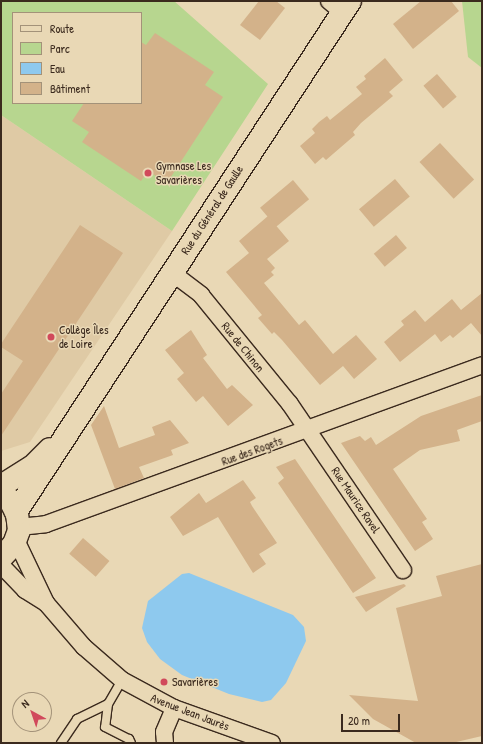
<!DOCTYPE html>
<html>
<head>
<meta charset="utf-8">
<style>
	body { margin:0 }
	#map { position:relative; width:483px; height:744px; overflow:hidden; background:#e9d8b5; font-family:"Patrick Hand",sans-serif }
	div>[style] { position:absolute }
	.built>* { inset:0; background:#dfcaa5 }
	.green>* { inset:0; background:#b7d68f }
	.water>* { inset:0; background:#8ec9ee }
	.building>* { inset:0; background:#d3b28a; transform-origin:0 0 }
	.roads { filter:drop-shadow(1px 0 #3b2a1e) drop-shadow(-1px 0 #3b2a1e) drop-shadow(0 1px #3b2a1e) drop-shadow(0 -1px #3b2a1e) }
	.lane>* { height:8px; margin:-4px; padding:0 4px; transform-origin:4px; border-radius:4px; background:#e9d8b5 }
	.street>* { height:16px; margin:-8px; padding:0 8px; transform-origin:8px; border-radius:8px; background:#e9d8b5 }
	.secondary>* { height:22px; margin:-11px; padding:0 11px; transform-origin:11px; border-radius:11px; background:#e9d8b5 }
	.dots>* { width:11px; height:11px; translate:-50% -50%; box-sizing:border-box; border:2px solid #e9d8b5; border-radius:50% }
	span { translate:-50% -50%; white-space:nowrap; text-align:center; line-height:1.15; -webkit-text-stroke:3px #e9d8b5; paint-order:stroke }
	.poi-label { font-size:12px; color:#3b2a1e }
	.left { translate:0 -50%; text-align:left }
	.street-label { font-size:12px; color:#3b2a1e }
	.frame { position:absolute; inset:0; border:2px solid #3b2a1e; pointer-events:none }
	.legend { position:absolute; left:12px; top:12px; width:130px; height:92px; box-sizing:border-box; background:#e9d8b5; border:1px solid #a39279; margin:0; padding:5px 7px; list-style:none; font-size:12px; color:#3b2a1e }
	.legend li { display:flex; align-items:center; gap:8px; height:20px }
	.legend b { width:20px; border:1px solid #a39279 }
	.north { position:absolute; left:12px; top:692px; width:40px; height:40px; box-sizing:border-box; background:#e9d8b5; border:1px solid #a39279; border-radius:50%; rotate:320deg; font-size:11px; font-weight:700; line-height:16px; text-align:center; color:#3b2a1e }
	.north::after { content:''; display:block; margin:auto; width:14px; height:18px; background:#d1495b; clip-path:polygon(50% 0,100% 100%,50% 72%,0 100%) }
	.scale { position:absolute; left:341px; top:714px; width:59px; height:18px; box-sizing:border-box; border:2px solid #3b2a1e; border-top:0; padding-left:5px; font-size:12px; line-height:14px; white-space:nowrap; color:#3b2a1e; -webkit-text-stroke:3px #e9d8b5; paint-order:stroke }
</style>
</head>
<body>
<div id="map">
	<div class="built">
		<i style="clip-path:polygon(1px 115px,172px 231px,30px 442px,1px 451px)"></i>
	</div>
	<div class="green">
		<i style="clip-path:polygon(evenodd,1px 1px,174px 1px,268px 84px,172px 231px,1px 115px,1px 1px,13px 13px,141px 13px,141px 103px,13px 103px,13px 13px)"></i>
		<i style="clip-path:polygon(462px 1px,482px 1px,482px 68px,468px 57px)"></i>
	</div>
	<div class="water">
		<i style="clip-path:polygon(189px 573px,293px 615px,304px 627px,306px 641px,286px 683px,271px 700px,262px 702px,229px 694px,182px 675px,160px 659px,147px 642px,142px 628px,148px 601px,182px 574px)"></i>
	</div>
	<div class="building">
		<i style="clip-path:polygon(259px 1px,276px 1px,285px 8px,260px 40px,240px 25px)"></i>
		<i style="clip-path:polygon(421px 1px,451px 1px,459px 11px,413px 49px,393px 24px)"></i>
		<i style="clip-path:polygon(155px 33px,214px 72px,205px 85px,223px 97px,167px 183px,148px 171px,141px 181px,82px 142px,89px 132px,72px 121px,84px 103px,141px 103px,141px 42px,146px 45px)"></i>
		<i style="clip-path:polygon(385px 58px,403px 80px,389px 92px,393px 96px,361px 123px,353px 132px,355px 135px,326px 160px,323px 157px,315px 164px,300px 146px,315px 133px,312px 129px,319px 122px,327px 116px,330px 120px,362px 94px,356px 87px,366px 79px,364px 76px)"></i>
		<i style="left:437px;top:74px;width:30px;height:18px;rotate:49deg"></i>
		<i style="left:440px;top:143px;width:50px;height:28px;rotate:47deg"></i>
		<i style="left:395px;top:179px;width:23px;height:47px;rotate:50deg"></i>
		<i style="left:293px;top:180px;width:25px;height:43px;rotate:50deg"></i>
		<i style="clip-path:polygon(268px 216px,289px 241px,267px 259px,275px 268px,271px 272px,274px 275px,264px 283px,299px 325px,305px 320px,333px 354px,356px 335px,377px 359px,354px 379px,343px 366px,320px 385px,282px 340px,274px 332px,272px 334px,258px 318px,262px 315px,226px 272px,249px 253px,239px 241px)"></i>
		<i style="clip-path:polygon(80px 225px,123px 253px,1px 436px,1px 394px,23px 361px,1px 347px,1px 344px)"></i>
		<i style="left:396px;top:235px;width:17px;height:29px;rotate:50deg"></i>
		<i style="clip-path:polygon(482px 293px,482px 336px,471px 323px,453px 338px,450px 335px,441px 342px,435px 334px,400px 362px,384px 342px,404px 325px,401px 321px,415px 310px,425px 322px,452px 299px,461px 310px)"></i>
		<i style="clip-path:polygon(191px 330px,207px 355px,203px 358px,227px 389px,232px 385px,253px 405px,228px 426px,203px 396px,196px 402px,177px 379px,184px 373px,165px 350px)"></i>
		<i style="clip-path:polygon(482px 395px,482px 421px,457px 430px,460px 441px,420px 450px,393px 469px,427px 519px,422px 522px,433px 539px,415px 551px,341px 443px,360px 436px,365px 441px,371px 437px,376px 445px,421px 416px)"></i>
		<i style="clip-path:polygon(104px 406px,119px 448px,155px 435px,152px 427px,170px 420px,189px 443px,171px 450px,173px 455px,139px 467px,144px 478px,115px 489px,91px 425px)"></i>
		<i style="clip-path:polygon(295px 459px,376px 578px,353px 593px,278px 483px,284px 478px,276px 467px)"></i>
		<i style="clip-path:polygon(243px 480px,256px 498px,250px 502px,252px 506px,277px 543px,259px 554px,266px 564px,253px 573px,218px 517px,183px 536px,170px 517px,199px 493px,206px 503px)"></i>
		<i style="left:83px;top:538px;width:35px;height:21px;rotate:41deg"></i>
		<i style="clip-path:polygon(482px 564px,482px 736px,452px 743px,416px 743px,373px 719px,349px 695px,418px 701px,396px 608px,442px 596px,436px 576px)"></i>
		<i style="clip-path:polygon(404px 584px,406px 586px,366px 612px,355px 597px)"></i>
	</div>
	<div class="roads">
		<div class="lane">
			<i style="left:122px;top:680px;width:28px;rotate:120deg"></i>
			<i style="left:108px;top:704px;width:23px;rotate:97deg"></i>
			<i style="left:105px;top:727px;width:27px;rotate:27deg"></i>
			<i style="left:129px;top:739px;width:4px;rotate:63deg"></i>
			<i style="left:61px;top:743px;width:29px;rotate:-56deg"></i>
			<i style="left:77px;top:719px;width:34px;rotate:-26deg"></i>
		</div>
		<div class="street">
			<i style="left:329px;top:1px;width:17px;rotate:40deg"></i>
			<i style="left:171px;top:272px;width:38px;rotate:37deg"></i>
			<i style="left:201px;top:295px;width:141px;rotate:50.8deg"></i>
			<i style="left:290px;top:404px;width:201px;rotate:55.8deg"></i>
			<i style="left:19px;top:527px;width:27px;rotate:-6deg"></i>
			<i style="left:46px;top:524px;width:464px;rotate:-20deg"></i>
			<i style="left:16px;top:540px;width:70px;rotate:64.5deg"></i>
			<i style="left:1px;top:565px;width:35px;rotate:46deg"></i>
			<i style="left:25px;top:590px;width:25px;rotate:32deg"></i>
			<i style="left:46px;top:603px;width:58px;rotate:49.2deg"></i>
			<i style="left:84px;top:647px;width:50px;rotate:41deg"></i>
			<i style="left:122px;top:680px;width:59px;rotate:28.3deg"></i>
			<i style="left:174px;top:708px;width:104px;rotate:19.7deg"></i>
			<i style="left:165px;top:743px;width:11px;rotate:-95deg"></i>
			<i style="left:164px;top:732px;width:26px;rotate:-67deg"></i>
		</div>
		<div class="secondary">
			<i style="left:1px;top:486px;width:36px;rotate:-32deg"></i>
			<i style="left:32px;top:467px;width:25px;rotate:-45deg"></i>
			<i style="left:16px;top:512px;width:610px;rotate:-56.83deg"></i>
			<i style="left:1px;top:558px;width:19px;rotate:-47deg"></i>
			<i style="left:14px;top:544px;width:15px;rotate:-70deg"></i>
			<i style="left:19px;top:530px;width:16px;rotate:-97deg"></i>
			<i style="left:17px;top:514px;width:16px;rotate:-117deg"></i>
		</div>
	</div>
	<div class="dots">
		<i style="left:148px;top:173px;background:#d1495b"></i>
		<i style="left:51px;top:337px;background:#d1495b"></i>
		<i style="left:164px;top:682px;background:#d1495b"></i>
	</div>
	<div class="poi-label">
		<span class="left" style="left:156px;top:173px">Gymnase Les<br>Savarières</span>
		<span class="left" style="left:59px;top:337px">Collège Îles<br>de Loire</span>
		<span class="left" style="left:172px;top:682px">Savarières</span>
	</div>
	<div class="street-label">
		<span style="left:212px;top:210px;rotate:-57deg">Rue du Général de Gaulle</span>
		<span style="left:243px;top:347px;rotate:51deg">Rue de Chinon</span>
		<span style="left:252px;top:451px;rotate:-20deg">Rue des Rogets</span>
		<span style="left:356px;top:500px;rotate:56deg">Rue Maurice Ravel</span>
		<span style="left:190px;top:712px;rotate:21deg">Avenue Jean Jaurès</span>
	</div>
	<div class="frame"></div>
	<ul class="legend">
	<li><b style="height:5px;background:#e9d8b5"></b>Route</li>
	<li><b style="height:11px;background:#b7d68f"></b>Parc</li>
	<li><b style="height:11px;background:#8ec9ee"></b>Eau</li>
	<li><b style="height:11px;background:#d3b28a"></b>Bâtiment</li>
	</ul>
	<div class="north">N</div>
	<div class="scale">20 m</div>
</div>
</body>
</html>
